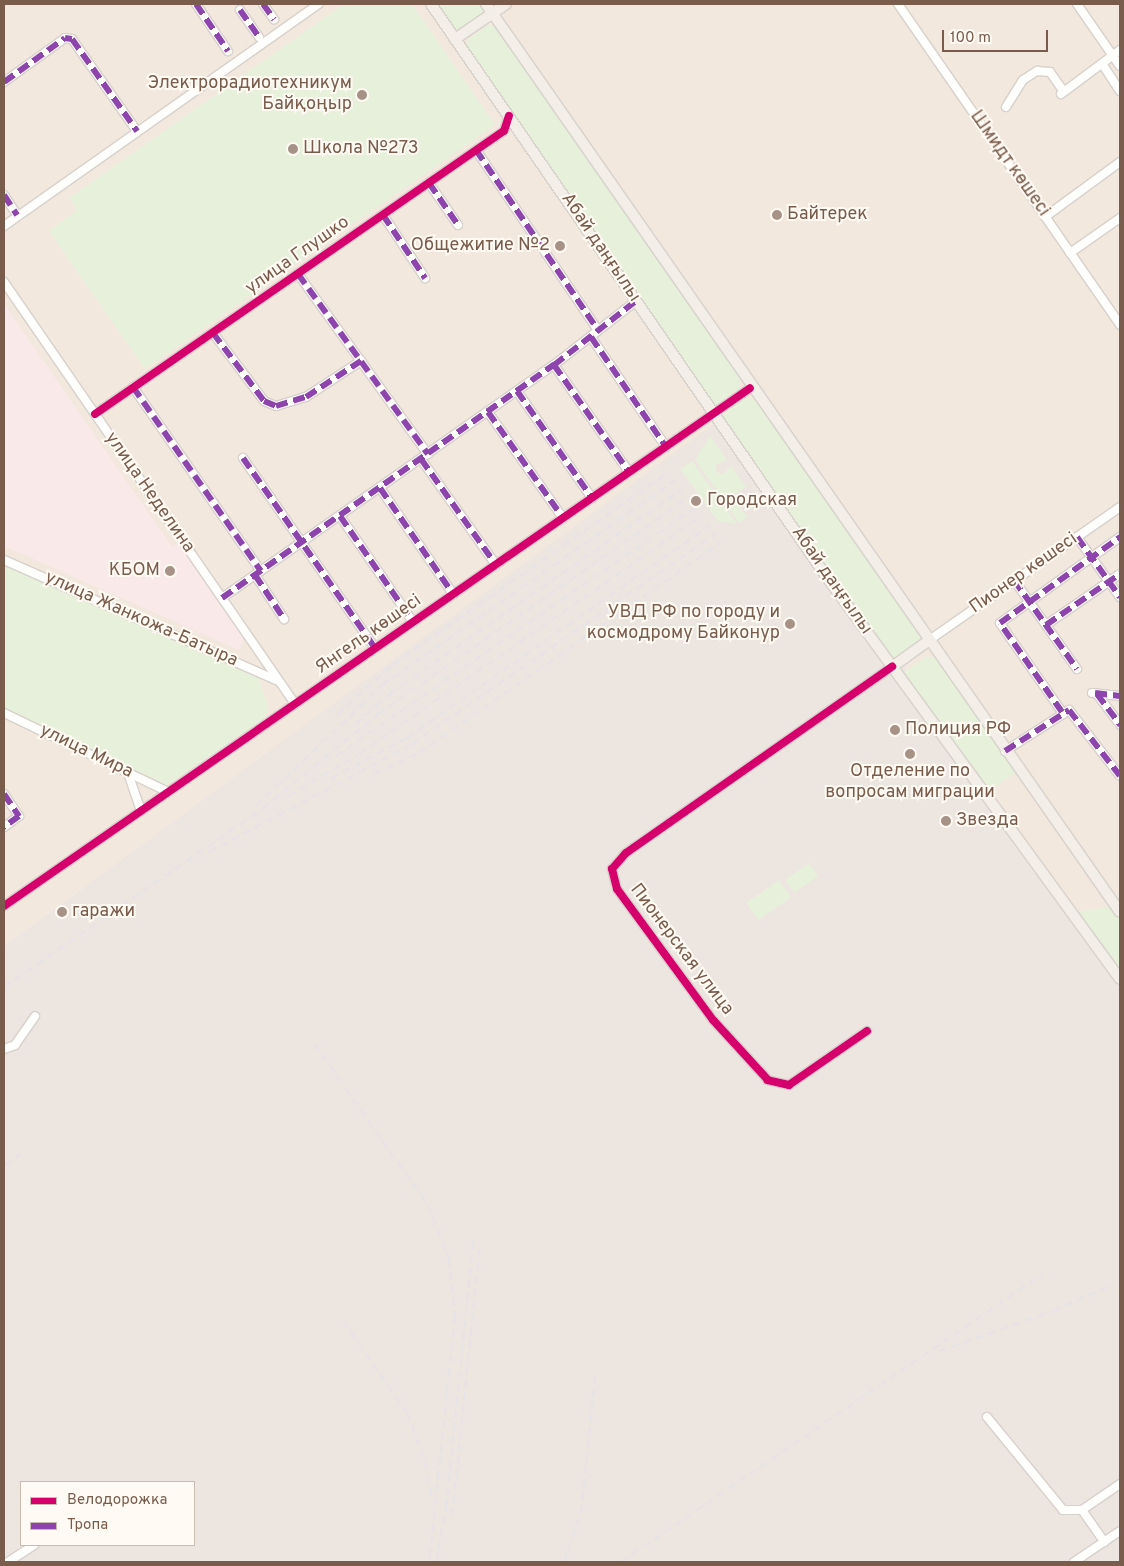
<!DOCTYPE html>
<html>
<head>
<meta charset="utf-8">
<style>
	body { margin:0 }
	#map { position:relative; width:1124px; height:1566px; overflow:hidden; background:#f9f5f0; font-family:Overpass,sans-serif }
	div>[style] { position:absolute }
	.residential>* { inset:0; background:#f2e8de }
	.industrial>* { inset:0; background:#ede5e0 }
	.medical>* { inset:0; background:#fae9e9 }
	.green>* { inset:0; background:#e7f0db; transform-origin:0 0 }
	.roads { filter:drop-shadow(1px 0 #d7d1cb) drop-shadow(-1px 0 #d7d1cb) drop-shadow(0 1px #d7d1cb) drop-shadow(0 -1px #d7d1cb) }
	.minor>* { height:8px; margin:-4px; padding:0 4px; transform-origin:4px; border-radius:4px; background:#fefefd }
	.major>* { height:10px; margin:-5px; padding:0 5px; transform-origin:5px; border-radius:5px; background:#f3eee8 }
	.rail>* { height:2px; margin-top:-1px; transform-origin:0; background:repeating-linear-gradient(90deg,#e6e3e7 0 8px,transparent 0 13px) }
	.quiet>* { height:6px; margin-top:-3px; transform-origin:0; background:repeating-linear-gradient(90deg,#8e44ad 0 12px,transparent 0 18px) }
	.cycleway>* { height:8px; margin:-4px; padding:0 4px; transform-origin:4px; border-radius:4px; background:#d6006c }
	.dots>* { width:14px; height:14px; translate:-50% -50%; box-sizing:border-box; border:2px solid #fffaf3; border-radius:50% }
	span { translate:-50% -50%; white-space:nowrap; text-align:center; line-height:1.15; -webkit-text-stroke:4px #fffaf3; paint-order:stroke }
	.poi-label { font-size:18px; color:#7a5c4d }
	.right { translate:-100% -50%; text-align:right }
	.left { translate:0 -50%; text-align:left }
	.street-label { font-size:18px; color:#7a5c4d }
	.frame { position:absolute; inset:0; border:5px solid #7a5c4d; pointer-events:none }
	.legend { position:absolute; left:20px; top:1481px; width:175px; height:65px; box-sizing:border-box; background:#fffaf3; border:1px solid #cabbb1; margin:0; padding:6px 9px; list-style:none; font-size:15px; color:#7a5c4d }
	.legend li { display:flex; align-items:center; gap:10px; height:25px }
	.legend b { width:25px; border:1px solid #cabbb1 }
	.scale { position:absolute; left:942px; top:30px; width:106px; height:22px; box-sizing:border-box; border:2px solid #7a5c4d; border-top:0; padding-left:6px; font-size:15px; line-height:18px; white-space:nowrap; color:#7a5c4d; -webkit-text-stroke:4px #fffaf3; paint-order:stroke }
</style>
</head>
<body>
<div id="map">
	<div class="residential">
		<i style="clip-path:polygon(4px 4px,1120px 4px,1120px 979px,730px 413px,4px 946px)"></i>
	</div>
	<div class="industrial">
		<i style="clip-path:polygon(evenodd,730px 412px,1120px 979px,1120px 1562px,4px 1562px,4px 946px,730px 412px,21px 1482px,194px 1482px,194px 1545px,21px 1545px,21px 1482px)"></i>
	</div>
	<div class="medical">
		<i style="clip-path:polygon(4px 304px,172px 547px,178px 543px,244px 637px,239px 650px,4px 546px)"></i>
	</div>
	<div class="green">
		<i style="clip-path:polygon(344px 4px,412px 4px,495px 125px,145px 369px,49px 231px,77px 210px,69px 198px)"></i>
		<i style="clip-path:polygon(436px 4px,482px 4px,485px 10px,458px 31px)"></i>
		<i style="clip-path:polygon(490px 24px,497px 27px,739px 376px,739px 389px,720px 403px,711px 404px,467px 49px,468px 39px)"></i>
		<i style="clip-path:polygon(747px 397px,756px 401px,920px 635px,919px 644px,895px 661px,888px 659px,723px 419px,725px 411px)"></i>
		<i style="clip-path:polygon(710px 436px,727px 460px,716px 464px,716px 472px,723px 474px,731px 466px,746px 487px,732px 496px,747px 517px,739px 523px,695px 460px)"></i>
		<i style="clip-path:polygon(692px 461px,737px 524px,718px 521px,680px 469px)"></i>
		<i style="clip-path:polygon(4px 565px,258px 676px,268px 707px,265px 718px,167px 785px,4px 708px)"></i>
		<i style="clip-path:polygon(927px 656px,935px 658px,1016px 772px,987px 793px,904px 677px,904px 672px)"></i>
		<i style="left:809px;top:863px;width:16px;height:29px;rotate:55deg"></i>
		<i style="left:779px;top:880px;width:21px;height:40px;rotate:55deg"></i>
		<i style="clip-path:polygon(1111px 907px,1120px 919px,1120px 973px,1075px 912px)"></i>
	</div>
	<div class="roads">
		<div class="minor">
			<i style="left:196px;top:4px;width:57px;rotate:55.8deg"></i>
			<i style="left:263px;top:4px;width:19px;rotate:54deg"></i>
			<i style="left:898px;top:4px;width:390px;rotate:55.3deg"></i>
			<i style="left:1077px;top:4px;width:75px;rotate:55.3deg"></i>
			<i style="left:240px;top:10px;width:33px;rotate:55deg"></i>
			<i style="left:1103px;top:65px;width:31px;rotate:57deg"></i>
			<i style="left:4px;top:82px;width:75px;rotate:-35.8deg"></i>
			<i style="left:65px;top:38px;width:7px;rotate:8deg"></i>
			<i style="left:72px;top:39px;width:113px;rotate:54.8deg"></i>
			<i style="left:1061px;top:94px;width:74px;rotate:-36.7deg"></i>
			<i style="left:1006px;top:107px;width:32px;rotate:-58deg"></i>
			<i style="left:1023px;top:80px;width:17px;rotate:-33deg"></i>
			<i style="left:1037px;top:71px;width:13px;rotate:4deg"></i>
			<i style="left:1050px;top:72px;width:24px;rotate:55deg"></i>
			<i style="left:476px;top:150px;width:217px;rotate:55.9deg"></i>
			<i style="left:429px;top:183px;width:51px;rotate:55.4deg"></i>
			<i style="left:4px;top:195px;width:24px;rotate:57deg"></i>
			<i style="left:383px;top:215px;width:76px;rotate:56.3deg"></i>
			<i style="left:1045px;top:217px;width:93px;rotate:-36.3deg"></i>
			<i style="left:4px;top:226px;width:385px;rotate:-35.2deg"></i>
			<i style="left:1070px;top:253px;width:61px;rotate:-35deg"></i>
			<i style="left:298px;top:274px;width:222px;rotate:54.2deg"></i>
			<i style="left:4px;top:282px;width:513px;rotate:55.41deg"></i>
			<i style="left:213px;top:333px;width:85px;rotate:53.1deg"></i>
			<i style="left:264px;top:401px;width:13px;rotate:23deg"></i>
			<i style="left:276px;top:406px;width:31px;rotate:-17deg"></i>
			<i style="left:306px;top:397px;width:66px;rotate:-33.2deg"></i>
			<i style="left:591px;top:337px;width:133px;rotate:55.7deg"></i>
			<i style="left:554px;top:365px;width:131px;rotate:55deg"></i>
			<i style="left:133px;top:387px;width:224px;rotate:55.2deg"></i>
			<i style="left:517px;top:391px;width:131px;rotate:55deg"></i>
			<i style="left:488px;top:412px;width:130px;rotate:54.7deg"></i>
			<i style="left:95px;top:414px;width:497px;rotate:-34.7deg"></i>
			<i style="left:504px;top:131px;width:16px;rotate:-72deg"></i>
			<i style="left:243px;top:458px;width:231px;rotate:55.2deg"></i>
			<i style="left:421px;top:459px;width:130px;rotate:54.7deg"></i>
			<i style="left:380px;top:488px;width:129px;rotate:55.4deg"></i>
			<i style="left:340px;top:516px;width:129px;rotate:55.4deg"></i>
			<i style="left:1077px;top:537px;width:74px;rotate:54.4deg"></i>
			<i style="left:4px;top:560px;width:300px;rotate:23.8deg"></i>
			<i style="left:255px;top:575px;width:53px;rotate:56.6deg"></i>
			<i style="left:1014px;top:580px;width:109px;rotate:54.7deg"></i>
			<i style="left:222px;top:598px;width:406px;rotate:-35.1deg"></i>
			<i style="left:554px;top:365px;width:104px;rotate:-38deg"></i>
			<i style="left:1046px;top:625px;width:90px;rotate:-34.6deg"></i>
			<i style="left:928px;top:641px;width:234px;rotate:-34.9deg"></i>
			<i style="left:1092px;top:693px;width:28px;rotate:6deg"></i>
			<i style="left:1097px;top:694px;width:39px;rotate:53deg"></i>
			<i style="left:1062px;top:712px;width:108px;rotate:-124.9deg"></i>
			<i style="left:1000px;top:623px;width:148px;rotate:-35.6deg"></i>
			<i style="left:4px;top:713px;width:182px;rotate:25.7deg"></i>
			<i style="left:1005px;top:751px;width:76px;rotate:-32.6deg"></i>
			<i style="left:1069px;top:710px;width:83px;rotate:52.3deg"></i>
			<i style="left:128px;top:773px;width:40px;rotate:71.1deg"></i>
			<i style="left:4px;top:794px;width:27px;rotate:56deg"></i>
			<i style="left:19px;top:816px;width:19px;rotate:144deg"></i>
			<i style="left:4px;top:906px;width:908px;rotate:-34.77deg"></i>
			<i style="left:867px;top:1031px;width:95px;rotate:145.3deg"></i>
			<i style="left:789px;top:1085px;width:22px;rotate:-167deg"></i>
			<i style="left:768px;top:1080px;width:81px;rotate:-132.5deg"></i>
			<i style="left:713px;top:1020px;width:162px;rotate:-126.2deg"></i>
			<i style="left:617px;top:889px;width:21px;rotate:-104deg"></i>
			<i style="left:612px;top:869px;width:21px;rotate:-49deg"></i>
			<i style="left:626px;top:853px;width:325px;rotate:-35deg"></i>
			<i style="left:4px;top:1049px;width:12px;rotate:-20deg"></i>
			<i style="left:15px;top:1045px;width:35px;rotate:-55deg"></i>
			<i style="left:987px;top:1417px;width:120px;rotate:50.7deg"></i>
			<i style="left:1063px;top:1510px;width:19px"></i>
			<i style="left:1082px;top:1510px;width:46px;rotate:-34.4deg"></i>
			<i style="left:1082px;top:1510px;width:39px;rotate:55deg"></i>
			<i style="left:8px;top:1562px;width:31px;rotate:-33deg"></i>
			<i style="left:1074px;top:1562px;width:55px;rotate:-34deg"></i>
		</div>
		<div class="major">
			<i style="left:431px;top:4px;width:692px;rotate:55.37deg"></i>
			<i style="left:824px;top:573px;width:502px;rotate:53.91deg"></i>
			<i style="left:486px;top:4px;width:1107px;rotate:55.08deg"></i>
			<i style="left:455px;top:39px;width:62px;rotate:-34.5deg"></i>
			<i style="left:892px;top:667px;width:44px;rotate:-35.8deg"></i>
		</div>
	</div>
	<div class="rail">
		<i style="left:337px;top:715px;width:74px;rotate:-42.3deg"></i>
		<i style="left:392px;top:665px;width:339px;rotate:-34.9deg"></i>
		<i style="left:356px;top:724px;width:47px;rotate:-41.5deg"></i>
		<i style="left:391px;top:693px;width:355px;rotate:-35deg"></i>
		<i style="left:336px;top:756px;width:437px;rotate:-34.7deg"></i>
		<i style="left:374px;top:774px;width:50px;rotate:-25deg"></i>
		<i style="left:419px;top:753px;width:368px;rotate:-34.9deg"></i>
		<i style="left:331px;top:778px;width:86px;rotate:-27.8deg"></i>
		<i style="left:407px;top:738px;width:369px;rotate:-35.1deg"></i>
		<i style="left:288px;top:796px;width:82px;rotate:-30.6deg"></i>
		<i style="left:359px;top:754px;width:417px;rotate:-34.8deg"></i>
		<i style="left:256px;top:806px;width:175px;rotate:-43.8deg"></i>
		<i style="left:382px;top:685px;width:358px;rotate:-34.9deg"></i>
		<i style="left:209px;top:852px;width:230px;rotate:-28deg"></i>
		<i style="left:412px;top:744px;width:369px;rotate:-34.7deg"></i>
		<i style="left:4px;top:987px;width:315px;rotate:-34.6deg"></i>
		<i style="left:263px;top:808px;width:149px;rotate:-39.3deg"></i>
		<i style="left:378px;top:714px;width:378px;rotate:-34.9deg"></i>
		<i style="left:314px;top:1044px;width:46px;rotate:53.9deg"></i>
		<i style="left:345px;top:1088px;width:143px;rotate:54.6deg"></i>
		<i style="left:428px;top:1205px;width:58px;rotate:68.7deg"></i>
		<i style="left:449px;top:1259px;width:57px;rotate:84deg"></i>
		<i style="left:455px;top:1316px;width:247px;rotate:96deg"></i>
		<i style="left:4px;top:1166px;width:22px;rotate:-36deg"></i>
		<i style="left:343px;top:1321px;width:112px;rotate:55.2deg"></i>
		<i style="left:407px;top:1413px;width:52px;rotate:69.8deg"></i>
		<i style="left:425px;top:1462px;width:37px;rotate:79deg"></i>
		<i style="left:939px;top:1351px;width:121px;rotate:-19.3deg"></i>
		<i style="left:1053px;top:1311px;width:64px;rotate:-23.8deg"></i>
		<i style="left:452px;top:1516px;width:274px;rotate:-84.1deg"></i>
		<i style="left:436px;top:1562px;width:55px;rotate:-79.5deg"></i>
		<i style="left:446px;top:1508px;width:267px;rotate:-84.2deg"></i>
		<i style="left:564px;top:1562px;width:52px;rotate:-70.9deg"></i>
		<i style="left:581px;top:1513px;width:137px;rotate:-84.1deg"></i>
		<i style="left:621px;top:1562px;width:512px;rotate:-34.34deg"></i>
	</div>
	<div class="quiet">
		<i style="left:196px;top:4px;width:57px;rotate:55.8deg"></i>
		<i style="left:263px;top:4px;width:19px;rotate:54deg"></i>
		<i style="left:240px;top:10px;width:33px;rotate:55deg"></i>
		<i style="left:4px;top:82px;width:75px;rotate:-35.8deg"></i>
		<i style="left:65px;top:38px;width:7px;rotate:8deg"></i>
		<i style="left:72px;top:39px;width:113px;rotate:54.8deg"></i>
		<i style="left:476px;top:150px;width:217px;rotate:55.9deg"></i>
		<i style="left:429px;top:183px;width:51px;rotate:55.4deg"></i>
		<i style="left:4px;top:195px;width:24px;rotate:57deg"></i>
		<i style="left:383px;top:215px;width:76px;rotate:56.3deg"></i>
		<i style="left:298px;top:274px;width:222px;rotate:54.2deg"></i>
		<i style="left:213px;top:333px;width:85px;rotate:53.1deg"></i>
		<i style="left:264px;top:401px;width:13px;rotate:23deg"></i>
		<i style="left:276px;top:406px;width:31px;rotate:-17deg"></i>
		<i style="left:306px;top:397px;width:66px;rotate:-33.2deg"></i>
		<i style="left:591px;top:337px;width:133px;rotate:55.7deg"></i>
		<i style="left:554px;top:365px;width:131px;rotate:55deg"></i>
		<i style="left:133px;top:387px;width:224px;rotate:55.2deg"></i>
		<i style="left:517px;top:391px;width:131px;rotate:55deg"></i>
		<i style="left:488px;top:412px;width:130px;rotate:54.7deg"></i>
		<i style="left:243px;top:458px;width:231px;rotate:55.2deg"></i>
		<i style="left:421px;top:459px;width:130px;rotate:54.7deg"></i>
		<i style="left:380px;top:488px;width:129px;rotate:55.4deg"></i>
		<i style="left:340px;top:516px;width:129px;rotate:55.4deg"></i>
		<i style="left:1077px;top:537px;width:74px;rotate:54.4deg"></i>
		<i style="left:255px;top:575px;width:53px;rotate:56.6deg"></i>
		<i style="left:1014px;top:580px;width:109px;rotate:54.7deg"></i>
		<i style="left:222px;top:598px;width:406px;rotate:-35.1deg"></i>
		<i style="left:554px;top:365px;width:104px;rotate:-38deg"></i>
		<i style="left:1046px;top:625px;width:90px;rotate:-34.6deg"></i>
		<i style="left:1095px;top:693px;width:25px;rotate:7deg"></i>
		<i style="left:1097px;top:694px;width:39px;rotate:53deg"></i>
		<i style="left:1062px;top:712px;width:108px;rotate:-124.9deg"></i>
		<i style="left:1000px;top:623px;width:148px;rotate:-35.6deg"></i>
		<i style="left:1005px;top:751px;width:76px;rotate:-32.6deg"></i>
		<i style="left:1069px;top:710px;width:83px;rotate:52.3deg"></i>
		<i style="left:4px;top:794px;width:27px;rotate:56deg"></i>
		<i style="left:19px;top:816px;width:19px;rotate:144deg"></i>
	</div>
	<div class="cycleway">
		<i style="left:95px;top:414px;width:497px;rotate:-34.7deg"></i>
		<i style="left:504px;top:131px;width:16px;rotate:-72deg"></i>
		<i style="left:4px;top:906px;width:908px;rotate:-34.77deg"></i>
		<i style="left:867px;top:1031px;width:95px;rotate:145.3deg"></i>
		<i style="left:789px;top:1085px;width:22px;rotate:-167deg"></i>
		<i style="left:768px;top:1080px;width:81px;rotate:-132.5deg"></i>
		<i style="left:713px;top:1020px;width:162px;rotate:-126.2deg"></i>
		<i style="left:617px;top:889px;width:21px;rotate:-104deg"></i>
		<i style="left:612px;top:869px;width:21px;rotate:-49deg"></i>
		<i style="left:626px;top:853px;width:325px;rotate:-35deg"></i>
	</div>
	<div class="dots">
		<i style="left:362px;top:95px;background:#a69286"></i>
		<i style="left:293px;top:149px;background:#a69286"></i>
		<i style="left:777px;top:215px;background:#a69286"></i>
		<i style="left:560px;top:246px;background:#a69286"></i>
		<i style="left:696px;top:501px;background:#a69286"></i>
		<i style="left:170px;top:571px;background:#a69286"></i>
		<i style="left:790px;top:624px;background:#a69286"></i>
		<i style="left:895px;top:730px;background:#a69286"></i>
		<i style="left:910px;top:754px;background:#a69286"></i>
		<i style="left:946px;top:821px;background:#a69286"></i>
		<i style="left:62px;top:912px;background:#a69286"></i>
	</div>
	<div class="poi-label">
		<span class="right" style="left:352px;top:95px">Электрорадиотехникум<br>Байқоңыр</span>
		<span class="left" style="left:303px;top:149px">Школа №273</span>
		<span class="left" style="left:787px;top:215px">Байтерек</span>
		<span class="right" style="left:550px;top:246px">Общежитие №2</span>
		<span class="left" style="left:707px;top:501px">Городская</span>
		<span class="right" style="left:160px;top:571px">КБОМ</span>
		<span class="right" style="left:780px;top:624px">УВД РФ по городу и<br>космодрому Байконур</span>
		<span class="left" style="left:905px;top:730px">Полиция РФ</span>
		<span style="left:910px;top:783px">Отделение по<br>вопросам миграции</span>
		<span class="left" style="left:956px;top:821px">Звезда</span>
		<span class="left" style="left:72px;top:912px">гаражи</span>
	</div>
	<div class="street-label">
		<span style="left:1009px;top:164px;rotate:55deg">Шмидт көшесі</span>
		<span style="left:600px;top:248px;rotate:56deg">Абай даңғылы</span>
		<span style="left:298px;top:256px;rotate:-35deg">улица Глушко</span>
		<span style="left:149px;top:493px;rotate:55deg">улица Неделина</span>
		<span style="left:1024px;top:574px;rotate:-35deg">Пионер көшесі</span>
		<span style="left:831px;top:581px;rotate:55deg">Абай даңғылы</span>
		<span style="left:141px;top:620px;rotate:24deg">улица Жанкожа-Батыра</span>
		<span style="left:369px;top:635px;rotate:-35deg">Янгель көшесі</span>
		<span style="left:86px;top:752px;rotate:26deg">улица Мира</span>
		<span style="left:681px;top:950px;rotate:53deg">Пионерская улица</span>
	</div>
	<div class="frame"></div>
	<ul class="legend">
	<li><b style="height:6px;background:#d6006c"></b>Велодорожка</li>
	<li><b style="height:6px;background:#8e44ad"></b>Тропа</li>
	</ul>
	<div class="scale">100 m</div>
</div>
</body>
</html>
